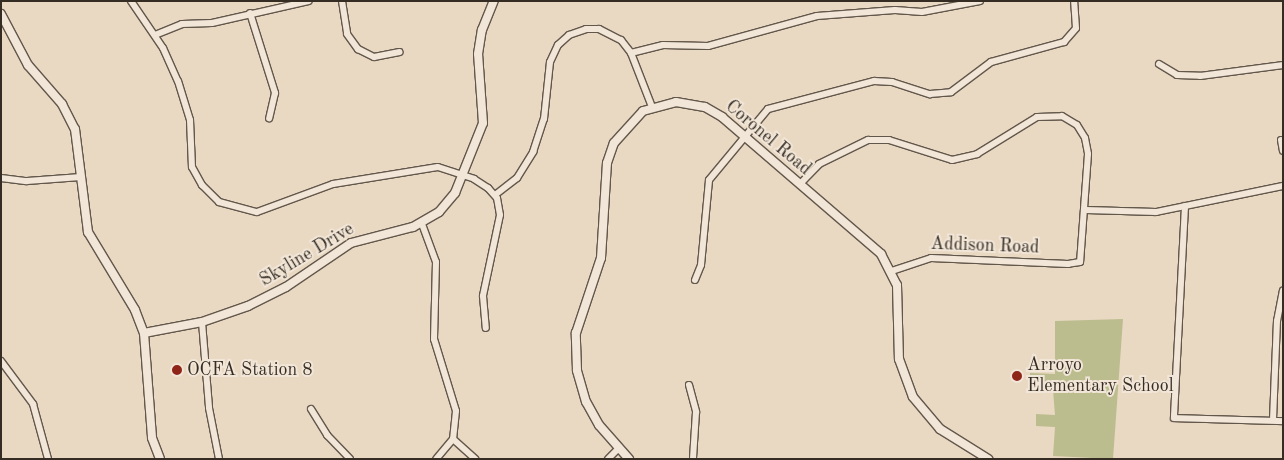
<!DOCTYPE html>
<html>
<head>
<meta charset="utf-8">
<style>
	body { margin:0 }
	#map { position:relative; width:1284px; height:460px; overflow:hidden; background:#e9d8c2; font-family:"Old Standard TT",serif }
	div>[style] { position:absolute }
	.green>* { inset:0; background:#bcbd8f }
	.roads { filter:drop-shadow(1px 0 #62574b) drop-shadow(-1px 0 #62574b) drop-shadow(0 1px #62574b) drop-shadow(0 -1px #62574b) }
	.minor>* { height:6px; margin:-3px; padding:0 3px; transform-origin:3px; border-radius:3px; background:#f1e6d7 }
	.tertiary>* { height:8px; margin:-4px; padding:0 4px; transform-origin:4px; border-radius:4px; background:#f1e6d7 }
	.dots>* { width:14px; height:14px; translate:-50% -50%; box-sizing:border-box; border:2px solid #f1e6d7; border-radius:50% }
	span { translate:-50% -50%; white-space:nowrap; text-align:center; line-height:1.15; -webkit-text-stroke:4px #f1e6d7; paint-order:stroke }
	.street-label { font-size:18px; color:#352c23 }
	.poi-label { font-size:18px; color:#352c23 }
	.left { translate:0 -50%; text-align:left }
	.frame { position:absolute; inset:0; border:2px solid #352c23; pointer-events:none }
</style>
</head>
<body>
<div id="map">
	<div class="green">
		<i style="clip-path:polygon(1123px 319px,1113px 459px,1053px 456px,1055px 427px,1036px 426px,1036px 414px,1055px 415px,1053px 390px,1065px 378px,1051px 389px,1038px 388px,1030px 379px,1030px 373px,1055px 374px,1055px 321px)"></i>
	</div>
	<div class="roads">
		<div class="minor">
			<i style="left:131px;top:1px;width:57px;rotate:55.8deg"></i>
			<i style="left:163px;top:48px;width:36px;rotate:66deg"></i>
			<i style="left:178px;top:81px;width:41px;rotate:72.9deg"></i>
			<i style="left:190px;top:120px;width:47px;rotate:87.6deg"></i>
			<i style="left:192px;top:167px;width:21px;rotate:61deg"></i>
			<i style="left:202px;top:185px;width:24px;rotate:45deg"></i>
			<i style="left:219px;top:202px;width:39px;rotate:15deg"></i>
			<i style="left:257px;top:212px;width:81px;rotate:-20.2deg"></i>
			<i style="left:333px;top:184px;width:106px;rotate:-9.2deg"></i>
			<i style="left:438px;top:167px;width:38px;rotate:18deg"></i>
			<i style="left:474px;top:179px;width:17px;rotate:33deg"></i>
			<i style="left:488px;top:188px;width:13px;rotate:48deg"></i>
			<i style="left:497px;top:198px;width:17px;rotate:80deg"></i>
			<i style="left:500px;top:215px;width:83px;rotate:101.9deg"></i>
			<i style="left:483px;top:296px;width:32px;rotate:85deg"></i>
			<i style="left:342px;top:1px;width:33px;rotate:81deg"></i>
			<i style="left:347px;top:34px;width:19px;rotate:54deg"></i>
			<i style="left:358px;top:49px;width:18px;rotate:27deg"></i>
			<i style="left:374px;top:57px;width:26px;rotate:-11deg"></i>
			<i style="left:250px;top:13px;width:84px;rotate:72.6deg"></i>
			<i style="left:275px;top:93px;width:26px;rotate:103deg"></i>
			<i style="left:155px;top:35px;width:29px;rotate:-22deg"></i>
			<i style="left:182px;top:24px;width:30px;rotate:-2deg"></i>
			<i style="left:212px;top:23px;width:99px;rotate:-12.8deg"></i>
			<i style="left:631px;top:53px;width:33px;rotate:-14deg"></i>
			<i style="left:663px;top:45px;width:45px;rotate:1.3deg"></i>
			<i style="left:708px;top:46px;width:113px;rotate:-15.4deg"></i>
			<i style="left:817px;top:16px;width:78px;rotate:-4.4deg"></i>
			<i style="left:895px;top:10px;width:27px;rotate:4deg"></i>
			<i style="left:922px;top:12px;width:59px;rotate:-10.7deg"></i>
			<i style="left:1159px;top:64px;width:21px;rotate:31deg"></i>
			<i style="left:1177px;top:75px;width:23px;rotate:2deg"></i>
			<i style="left:1200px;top:76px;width:84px;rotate:-7.5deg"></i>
			<i style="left:1281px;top:140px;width:11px;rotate:80deg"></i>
			<i style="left:1px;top:178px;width:26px;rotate:7deg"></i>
			<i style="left:27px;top:181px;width:54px;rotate:-4.2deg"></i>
			<i style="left:800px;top:184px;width:28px;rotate:-46deg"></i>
			<i style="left:819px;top:164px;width:55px;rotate:-26.1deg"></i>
			<i style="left:868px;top:140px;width:21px"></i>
			<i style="left:889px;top:140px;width:66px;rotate:17.6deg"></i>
			<i style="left:952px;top:160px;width:26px;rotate:-13deg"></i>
			<i style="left:977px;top:154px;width:70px;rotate:-31.7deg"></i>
			<i style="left:1037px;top:117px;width:25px;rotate:-2deg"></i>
			<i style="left:1062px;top:116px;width:17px;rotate:31deg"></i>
			<i style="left:1077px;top:125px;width:15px;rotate:58deg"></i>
			<i style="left:1085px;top:138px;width:16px;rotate:79deg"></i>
			<i style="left:1088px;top:154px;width:108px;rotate:94.2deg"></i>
			<i style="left:1080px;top:262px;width:12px;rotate:171deg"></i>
			<i style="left:1068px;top:264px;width:137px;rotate:-177.5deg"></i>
			<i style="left:931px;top:258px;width:41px;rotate:161.6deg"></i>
			<i style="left:495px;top:195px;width:28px;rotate:-38deg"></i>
			<i style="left:517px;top:178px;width:31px;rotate:-58deg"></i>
			<i style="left:533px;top:152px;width:35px;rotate:-72deg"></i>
			<i style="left:544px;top:119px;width:57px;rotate:-84deg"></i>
			<i style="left:550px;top:62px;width:19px;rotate:-65deg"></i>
			<i style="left:558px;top:45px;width:15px;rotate:-42deg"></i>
			<i style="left:569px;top:35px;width:18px;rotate:-19deg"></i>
			<i style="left:586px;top:29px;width:13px"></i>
			<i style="left:599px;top:29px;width:25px;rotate:27deg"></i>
			<i style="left:621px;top:40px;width:16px;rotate:52deg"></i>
			<i style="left:631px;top:53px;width:58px;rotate:68.7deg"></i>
			<i style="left:1185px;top:206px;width:212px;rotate:93deg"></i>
			<i style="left:1174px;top:418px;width:109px;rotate:1.6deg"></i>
			<i style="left:1086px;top:210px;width:70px;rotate:1.6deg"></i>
			<i style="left:1156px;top:212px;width:130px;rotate:-11.6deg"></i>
			<i style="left:422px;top:224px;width:40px;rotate:69.8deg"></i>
			<i style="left:436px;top:262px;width:77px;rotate:91.5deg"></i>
			<i style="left:434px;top:339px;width:75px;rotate:73deg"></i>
			<i style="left:456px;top:411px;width:28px;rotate:96deg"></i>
			<i style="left:453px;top:439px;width:26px;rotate:130deg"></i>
			<i style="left:695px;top:280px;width:16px;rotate:-68deg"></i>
			<i style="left:701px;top:265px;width:85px;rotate:-84.6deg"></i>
			<i style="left:709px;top:180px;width:92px;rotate:-50.3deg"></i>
			<i style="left:768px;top:109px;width:110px;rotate:-14.8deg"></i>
			<i style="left:874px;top:81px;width:18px;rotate:3deg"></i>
			<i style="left:892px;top:82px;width:40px;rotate:18deg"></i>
			<i style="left:930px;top:94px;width:21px;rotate:-5deg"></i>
			<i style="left:951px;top:92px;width:50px;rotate:-36.9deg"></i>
			<i style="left:991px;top:62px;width:76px;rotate:-15.3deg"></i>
			<i style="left:1064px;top:42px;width:18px;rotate:-49deg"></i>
			<i style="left:1076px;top:28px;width:27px;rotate:-94deg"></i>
			<i style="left:202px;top:322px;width:86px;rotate:85.3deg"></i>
			<i style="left:209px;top:408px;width:52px;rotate:78.9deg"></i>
			<i style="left:1px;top:361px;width:54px;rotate:53.3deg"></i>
			<i style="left:33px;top:404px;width:57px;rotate:74.7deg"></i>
			<i style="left:689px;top:385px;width:28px;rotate:75deg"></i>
			<i style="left:696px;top:412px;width:47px;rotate:93.7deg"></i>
			<i style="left:311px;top:409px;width:31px;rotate:58deg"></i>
			<i style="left:327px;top:435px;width:33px;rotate:46deg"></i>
			<i style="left:1273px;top:420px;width:99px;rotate:-87.7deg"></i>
			<i style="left:1277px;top:321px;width:31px;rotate:-79deg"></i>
			<i style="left:453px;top:439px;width:30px;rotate:42deg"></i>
			<i style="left:608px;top:459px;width:16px;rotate:-45deg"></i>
		</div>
		<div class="tertiary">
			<i style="left:1px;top:14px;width:58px;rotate:62.1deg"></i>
			<i style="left:28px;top:65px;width:52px;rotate:48.9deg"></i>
			<i style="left:62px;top:104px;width:28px;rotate:63deg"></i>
			<i style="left:75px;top:129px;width:104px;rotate:82.8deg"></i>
			<i style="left:88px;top:232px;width:91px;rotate:58.9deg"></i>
			<i style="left:135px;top:310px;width:25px;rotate:69deg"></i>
			<i style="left:144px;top:333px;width:105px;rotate:85.6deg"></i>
			<i style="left:152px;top:438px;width:22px;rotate:69deg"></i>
			<i style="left:144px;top:333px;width:59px;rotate:-10.7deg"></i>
			<i style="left:202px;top:322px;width:49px;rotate:-19.2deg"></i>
			<i style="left:248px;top:306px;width:42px;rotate:-26.6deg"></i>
			<i style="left:286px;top:287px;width:78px;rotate:-34.1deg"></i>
			<i style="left:351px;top:243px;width:64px;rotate:-14.5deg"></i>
			<i style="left:413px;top:227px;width:30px;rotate:-30deg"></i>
			<i style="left:439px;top:212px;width:25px;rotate:-50deg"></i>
			<i style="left:455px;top:193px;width:75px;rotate:-68.2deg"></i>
			<i style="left:483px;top:123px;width:69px;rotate:-94.1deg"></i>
			<i style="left:478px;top:54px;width:24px;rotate:-81deg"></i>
			<i style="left:482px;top:30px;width:31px;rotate:-68deg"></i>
			<i style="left:629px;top:459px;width:45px;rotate:-131.4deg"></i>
			<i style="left:599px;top:425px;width:26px;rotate:-119deg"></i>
			<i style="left:586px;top:402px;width:33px;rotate:-106deg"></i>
			<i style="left:577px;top:370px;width:37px;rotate:-92deg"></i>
			<i style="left:576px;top:333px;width:79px;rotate:-71.6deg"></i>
			<i style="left:601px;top:258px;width:95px;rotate:-86.4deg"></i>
			<i style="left:607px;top:163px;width:21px;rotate:-71deg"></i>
			<i style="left:614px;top:143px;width:43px;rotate:-47.8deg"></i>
			<i style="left:643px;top:111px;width:34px;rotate:-15deg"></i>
			<i style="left:676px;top:102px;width:29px;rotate:10deg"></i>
			<i style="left:705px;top:107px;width:20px;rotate:30deg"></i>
			<i style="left:722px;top:117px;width:210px;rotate:40.7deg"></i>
			<i style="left:881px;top:254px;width:35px;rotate:63deg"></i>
			<i style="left:897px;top:285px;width:74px;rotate:88.5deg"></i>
			<i style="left:899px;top:359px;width:40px;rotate:69.8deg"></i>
			<i style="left:913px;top:397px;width:42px;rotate:49.8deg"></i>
			<i style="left:940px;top:429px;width:57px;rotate:32deg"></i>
		</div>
	</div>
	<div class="dots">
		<i style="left:177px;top:370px;background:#8f2418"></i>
		<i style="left:1017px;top:376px;background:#8f2418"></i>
	</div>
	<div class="street-label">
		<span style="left:768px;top:138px;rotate:40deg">Coronel Road</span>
		<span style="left:985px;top:246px;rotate:2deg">Addison Road</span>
		<span style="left:307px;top:255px;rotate:-31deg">Skyline Drive</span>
	</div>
	<div class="poi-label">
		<span class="left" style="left:1027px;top:376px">Arroyo<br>Elementary School</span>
		<span class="left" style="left:187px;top:370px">OCFA Station 8</span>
	</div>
	<div class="frame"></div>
</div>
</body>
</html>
